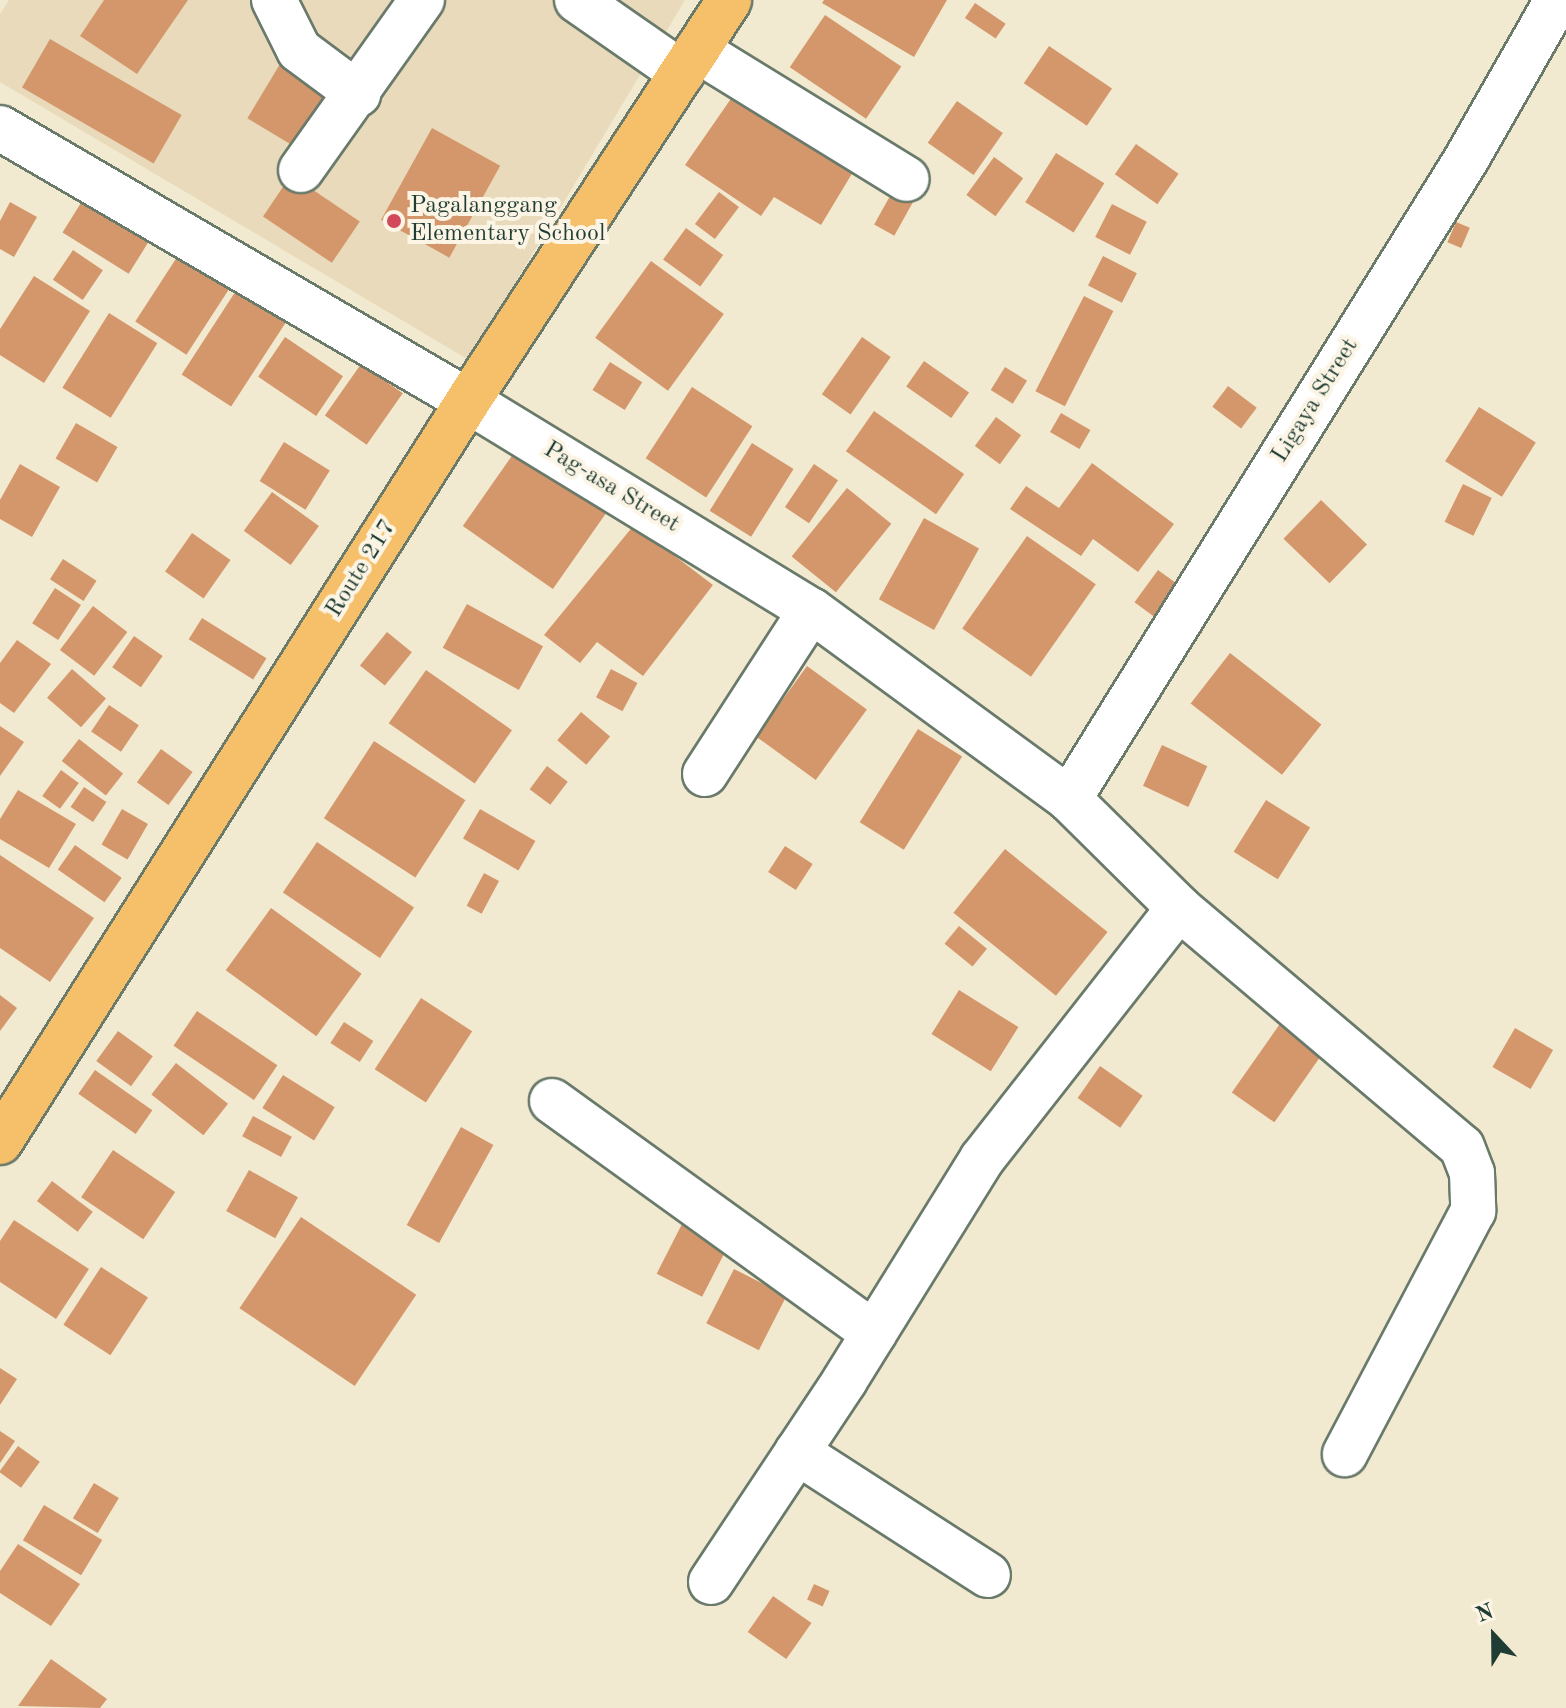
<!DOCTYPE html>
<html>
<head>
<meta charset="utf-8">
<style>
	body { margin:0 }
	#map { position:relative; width:1566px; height:1708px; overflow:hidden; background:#f2ead0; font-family:"Old Standard TT",serif }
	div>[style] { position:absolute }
	.built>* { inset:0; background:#e8daba }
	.building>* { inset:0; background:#d4976b; transform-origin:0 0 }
	.roads { filter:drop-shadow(2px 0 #697a6b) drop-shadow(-2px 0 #697a6b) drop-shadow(0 2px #697a6b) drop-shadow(0 -2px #697a6b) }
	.minor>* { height:44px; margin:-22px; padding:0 22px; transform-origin:22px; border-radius:22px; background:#fff }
	.major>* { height:44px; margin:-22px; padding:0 22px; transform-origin:22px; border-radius:22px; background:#f6c06b }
	.dots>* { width:22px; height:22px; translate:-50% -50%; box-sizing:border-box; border:4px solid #fcf5e5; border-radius:50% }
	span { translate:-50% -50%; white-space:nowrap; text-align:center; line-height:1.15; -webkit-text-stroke:8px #fcf5e5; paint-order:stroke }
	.poi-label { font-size:24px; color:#1f3d34 }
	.left { translate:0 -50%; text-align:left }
	.street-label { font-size:24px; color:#1f3d34 }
	.north { position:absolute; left:1454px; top:1596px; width:80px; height:80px; -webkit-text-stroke:6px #fcf5e5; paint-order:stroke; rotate:338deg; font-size:22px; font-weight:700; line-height:32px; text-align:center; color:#1f3d34 }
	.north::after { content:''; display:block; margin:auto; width:28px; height:36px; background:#1f3d34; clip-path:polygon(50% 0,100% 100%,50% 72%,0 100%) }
</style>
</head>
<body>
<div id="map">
	<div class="built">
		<i style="clip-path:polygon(9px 0,685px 0,469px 360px,0 82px,0 14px)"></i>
	</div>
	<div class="building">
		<i style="clip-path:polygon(104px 0,188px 0,137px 74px,80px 36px)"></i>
		<i style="clip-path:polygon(824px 0,947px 0,914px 57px,822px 3px)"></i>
		<i style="left:975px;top:3px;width:37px;height:18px;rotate:34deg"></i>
		<i style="left:825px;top:15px;width:92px;height:63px;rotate:34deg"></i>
		<i style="left:50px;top:39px;width:152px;height:56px;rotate:30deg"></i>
		<i style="left:1049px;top:46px;width:76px;height:45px;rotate:34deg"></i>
		<i style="left:286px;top:54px;width:61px;height:75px;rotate:31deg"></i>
		<i style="clip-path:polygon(737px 90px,859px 162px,821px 225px,774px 197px,761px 216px,685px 165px)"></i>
		<i style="left:957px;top:101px;width:56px;height:51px;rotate:35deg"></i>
		<i style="left:432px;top:128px;width:78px;height:105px;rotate:29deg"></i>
		<i style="left:1136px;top:144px;width:52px;height:37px;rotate:35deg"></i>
		<i style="left:1056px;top:153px;width:57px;height:58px;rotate:32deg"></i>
		<i style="left:994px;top:157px;width:36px;height:47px;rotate:36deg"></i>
		<i style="left:291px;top:175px;width:83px;height:50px;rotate:34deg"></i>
		<i style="left:895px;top:187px;width:23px;height:43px;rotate:29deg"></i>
		<i style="left:89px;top:190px;width:78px;height:50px;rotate:32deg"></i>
		<i style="left:719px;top:192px;width:25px;height:40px;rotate:37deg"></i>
		<i style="clip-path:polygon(10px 202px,37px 217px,14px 257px,0 249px,0 221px)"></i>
		<i style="left:1112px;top:204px;width:39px;height:37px;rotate:27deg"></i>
		<i style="left:1456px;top:222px;width:15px;height:22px;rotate:23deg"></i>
		<i style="left:686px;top:228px;width:46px;height:39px;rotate:36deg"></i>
		<i style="left:73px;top:250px;width:36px;height:36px;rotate:34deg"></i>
		<i style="left:181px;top:251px;width:61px;height:84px;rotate:33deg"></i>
		<i style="left:1103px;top:256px;width:38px;height:33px;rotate:27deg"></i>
		<i style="left:651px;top:261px;width:90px;height:95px;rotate:36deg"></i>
		<i style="clip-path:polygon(34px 276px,90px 311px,44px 383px,0 355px,0 329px)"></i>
		<i style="left:241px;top:283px;width:59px;height:109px;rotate:33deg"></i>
		<i style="left:1084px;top:296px;width:33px;height:107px;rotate:27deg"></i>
		<i style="left:109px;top:313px;width:57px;height:88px;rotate:32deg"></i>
		<i style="left:285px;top:337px;width:70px;height:48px;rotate:34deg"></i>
		<i style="left:862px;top:337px;width:35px;height:70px;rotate:35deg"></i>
		<i style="left:924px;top:361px;width:55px;height:31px;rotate:35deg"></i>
		<i style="left:610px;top:362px;width:38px;height:33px;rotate:32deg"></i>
		<i style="left:361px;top:364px;width:51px;height:63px;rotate:35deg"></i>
		<i style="left:1005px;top:367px;width:26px;height:27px;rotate:32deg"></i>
		<i style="left:1228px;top:386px;width:36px;height:26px;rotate:37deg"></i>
		<i style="left:692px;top:387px;width:72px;height:85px;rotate:33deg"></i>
		<i style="left:1479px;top:407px;width:67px;height:64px;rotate:32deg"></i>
		<i style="left:874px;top:411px;width:110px;height:49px;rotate:35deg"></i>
		<i style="left:1061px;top:413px;width:34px;height:22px;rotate:30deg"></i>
		<i style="left:996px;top:417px;width:31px;height:36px;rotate:36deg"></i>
		<i style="left:76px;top:423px;width:48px;height:41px;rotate:30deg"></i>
		<i style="left:523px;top:440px;width:110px;height:105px;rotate:35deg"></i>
		<i style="left:284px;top:442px;width:54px;height:46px;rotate:32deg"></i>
		<i style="left:752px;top:443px;width:49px;height:80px;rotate:32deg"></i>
		<i style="clip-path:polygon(1092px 463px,1174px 524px,1138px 572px,1093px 539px,1081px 556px,1010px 509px,1026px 486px,1059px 508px)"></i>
		<i style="clip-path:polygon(20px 464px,60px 487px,32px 537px,0 519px,0 500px)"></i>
		<i style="left:814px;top:464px;width:29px;height:52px;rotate:34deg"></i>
		<i style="left:1463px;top:484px;width:32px;height:42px;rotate:26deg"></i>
		<i style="left:847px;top:488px;width:57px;height:88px;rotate:39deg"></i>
		<i style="left:272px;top:492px;width:58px;height:48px;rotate:36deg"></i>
		<i style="left:1321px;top:500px;width:64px;height:54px;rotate:44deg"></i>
		<i style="left:924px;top:518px;width:63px;height:93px;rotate:29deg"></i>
		<i style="clip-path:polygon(634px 525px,713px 585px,643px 676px,597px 642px,580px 663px,544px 635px)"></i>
		<i style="left:192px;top:533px;width:47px;height:47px;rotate:35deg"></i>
		<i style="left:1027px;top:536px;width:84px;height:113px;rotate:35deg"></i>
		<i style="left:63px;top:559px;width:40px;height:24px;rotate:33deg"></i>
		<i style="left:1158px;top:570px;width:29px;height:40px;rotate:36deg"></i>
		<i style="left:55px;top:588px;width:31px;height:42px;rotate:33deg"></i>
		<i style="left:467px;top:604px;width:87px;height:50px;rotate:29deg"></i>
		<i style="left:93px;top:606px;width:43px;height:55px;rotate:37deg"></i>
		<i style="left:202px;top:618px;width:76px;height:25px;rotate:32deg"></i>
		<i style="left:387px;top:632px;width:32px;height:43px;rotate:39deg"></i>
		<i style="left:134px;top:636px;width:35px;height:38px;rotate:35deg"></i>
		<i style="clip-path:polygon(17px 640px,51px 664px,14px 713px,0 703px,0 663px)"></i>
		<i style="left:1230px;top:653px;width:116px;height:64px;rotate:38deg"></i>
		<i style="left:807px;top:666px;width:74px;height:87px;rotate:36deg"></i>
		<i style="left:72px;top:669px;width:45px;height:38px;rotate:41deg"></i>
		<i style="left:611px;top:669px;width:30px;height:32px;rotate:28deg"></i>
		<i style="left:426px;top:670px;width:105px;height:65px;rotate:35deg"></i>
		<i style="left:109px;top:705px;width:36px;height:32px;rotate:34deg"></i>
		<i style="left:581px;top:712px;width:38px;height:37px;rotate:40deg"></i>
		<i style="clip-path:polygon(0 726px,24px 742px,0 776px)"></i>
		<i style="left:918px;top:729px;width:52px;height:110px;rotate:32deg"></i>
		<i style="left:79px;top:739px;width:56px;height:28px;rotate:38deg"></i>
		<i style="left:374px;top:741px;width:109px;height:92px;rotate:33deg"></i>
		<i style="left:1162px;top:745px;width:50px;height:45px;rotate:25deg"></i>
		<i style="left:161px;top:749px;width:39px;height:41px;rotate:36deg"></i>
		<i style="left:547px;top:766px;width:26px;height:29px;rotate:37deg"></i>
		<i style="left:61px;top:770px;width:22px;height:32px;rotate:36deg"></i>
		<i style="left:84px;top:787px;width:27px;height:24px;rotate:34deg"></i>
		<i style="clip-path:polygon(18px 790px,76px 824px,49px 868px,0 839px,0 819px)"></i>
		<i style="left:1266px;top:800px;width:52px;height:61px;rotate:32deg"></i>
		<i style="left:122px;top:809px;width:30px;height:41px;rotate:30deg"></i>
		<i style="left:480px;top:809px;width:64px;height:34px;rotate:30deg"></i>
		<i style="left:317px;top:842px;width:117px;height:61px;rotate:34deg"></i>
		<i style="left:75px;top:845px;width:57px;height:30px;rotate:35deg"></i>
		<i style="left:785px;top:846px;width:33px;height:31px;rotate:33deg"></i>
		<i style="left:1005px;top:849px;width:132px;height:82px;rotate:39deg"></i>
		<i style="clip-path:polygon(0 855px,94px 918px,50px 982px,0 948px)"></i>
		<i style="left:484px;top:873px;width:17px;height:37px;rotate:28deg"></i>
		<i style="left:271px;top:908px;width:112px;height:77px;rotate:36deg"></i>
		<i style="left:959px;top:926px;width:36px;height:23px;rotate:39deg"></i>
		<i style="left:959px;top:990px;width:70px;height:52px;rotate:32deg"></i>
		<i style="clip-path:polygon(0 995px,17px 1008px,0 1031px)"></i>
		<i style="left:421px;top:998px;width:61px;height:85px;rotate:33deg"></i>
		<i style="left:197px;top:1011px;width:97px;height:42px;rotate:34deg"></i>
		<i style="left:1284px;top:1018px;width:52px;height:91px;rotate:35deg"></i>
		<i style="left:344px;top:1022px;width:35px;height:25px;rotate:33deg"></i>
		<i style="left:1515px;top:1028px;width:44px;height:45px;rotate:30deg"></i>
		<i style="left:118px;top:1031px;width:43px;height:37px;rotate:36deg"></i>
		<i style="left:176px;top:1063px;width:66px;height:40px;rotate:38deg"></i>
		<i style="left:1100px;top:1066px;width:52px;height:39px;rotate:35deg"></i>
		<i style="left:95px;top:1070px;width:70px;height:29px;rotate:35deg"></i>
		<i style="left:283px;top:1075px;width:61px;height:39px;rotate:32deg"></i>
		<i style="left:253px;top:1116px;width:44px;height:23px;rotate:28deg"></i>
		<i style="left:461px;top:1127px;width:37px;height:112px;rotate:29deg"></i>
		<i style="left:113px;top:1150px;width:75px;height:57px;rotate:34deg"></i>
		<i style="left:249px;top:1170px;width:56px;height:47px;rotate:29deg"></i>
		<i style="left:52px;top:1181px;width:51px;height:25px;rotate:37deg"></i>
		<i style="left:301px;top:1217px;width:139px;height:110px;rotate:34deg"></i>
		<i style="clip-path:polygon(14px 1220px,89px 1269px,56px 1319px,0 1282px,0 1241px)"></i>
		<i style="left:683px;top:1222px;width:51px;height:58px;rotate:27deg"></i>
		<i style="left:101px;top:1267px;width:56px;height:69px;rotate:33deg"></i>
		<i style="left:734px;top:1269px;width:59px;height:61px;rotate:27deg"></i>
		<i style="clip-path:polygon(0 1368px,17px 1379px,0 1405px)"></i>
		<i style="clip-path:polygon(0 1431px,15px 1441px,0 1463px)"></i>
		<i style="left:18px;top:1446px;width:27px;height:32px;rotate:36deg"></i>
		<i style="left:94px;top:1483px;width:29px;height:41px;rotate:31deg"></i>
		<i style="left:44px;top:1505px;width:68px;height:41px;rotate:31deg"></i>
		<i style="clip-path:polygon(18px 1544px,80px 1584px,51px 1626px,0 1593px,0 1571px)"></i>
		<i style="left:814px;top:1584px;width:17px;height:17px;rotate:24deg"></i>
		<i style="left:773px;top:1596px;width:47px;height:44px;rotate:35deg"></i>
		<i style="clip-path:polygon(51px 1659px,107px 1699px,100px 1708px,18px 1706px)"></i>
	</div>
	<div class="roads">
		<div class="minor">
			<i style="left:274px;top:0;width:56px;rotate:63.4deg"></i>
			<i style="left:299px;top:50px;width:74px;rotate:36.7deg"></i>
			<i style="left:577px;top:0;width:128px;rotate:34.8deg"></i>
			<i style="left:697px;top:50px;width:246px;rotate:31.6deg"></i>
			<i style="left:0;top:128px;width:542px;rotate:30.26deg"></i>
			<i style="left:468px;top:401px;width:402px;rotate:31.4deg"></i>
			<i style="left:811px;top:610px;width:320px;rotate:36.2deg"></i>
			<i style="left:1069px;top:799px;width:155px;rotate:44.7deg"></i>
			<i style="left:1179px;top:908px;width:370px;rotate:40.2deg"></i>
			<i style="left:1462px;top:1147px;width:28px;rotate:69deg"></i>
			<i style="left:1472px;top:1173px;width:38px;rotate:88deg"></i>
			<i style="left:1473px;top:1211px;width:275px;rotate:117.8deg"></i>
			<i style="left:301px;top:170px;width:209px;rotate:-54.6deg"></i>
			<i style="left:705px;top:774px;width:195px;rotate:-57.1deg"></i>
			<i style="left:1069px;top:799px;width:755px;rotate:-58.16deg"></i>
			<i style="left:1467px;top:158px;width:182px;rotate:-60.3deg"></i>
			<i style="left:552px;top:1101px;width:397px;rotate:35.8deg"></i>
			<i style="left:797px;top:1452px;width:227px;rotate:32.8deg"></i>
			<i style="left:711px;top:1582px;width:242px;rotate:-56.4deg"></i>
			<i style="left:845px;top:1380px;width:260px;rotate:-58.2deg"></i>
			<i style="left:982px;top:1159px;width:319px;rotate:-51.9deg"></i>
		</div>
		<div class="major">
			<i style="left:0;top:1142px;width:876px;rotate:-57.72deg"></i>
			<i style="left:468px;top:401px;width:478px;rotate:-56.9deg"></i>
		</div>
	</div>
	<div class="dots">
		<i style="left:394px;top:221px;background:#d1495b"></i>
	</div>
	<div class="poi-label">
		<span class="left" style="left:410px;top:221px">Pagalanggang<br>Elementary School</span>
	</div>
	<div class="street-label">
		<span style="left:1316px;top:401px;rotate:-58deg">Ligaya Street</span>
		<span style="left:611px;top:488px;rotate:31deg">Pag-asa Street</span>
		<span style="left:362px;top:569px;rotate:-58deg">Route 217</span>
	</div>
	<div class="north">N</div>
</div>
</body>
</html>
